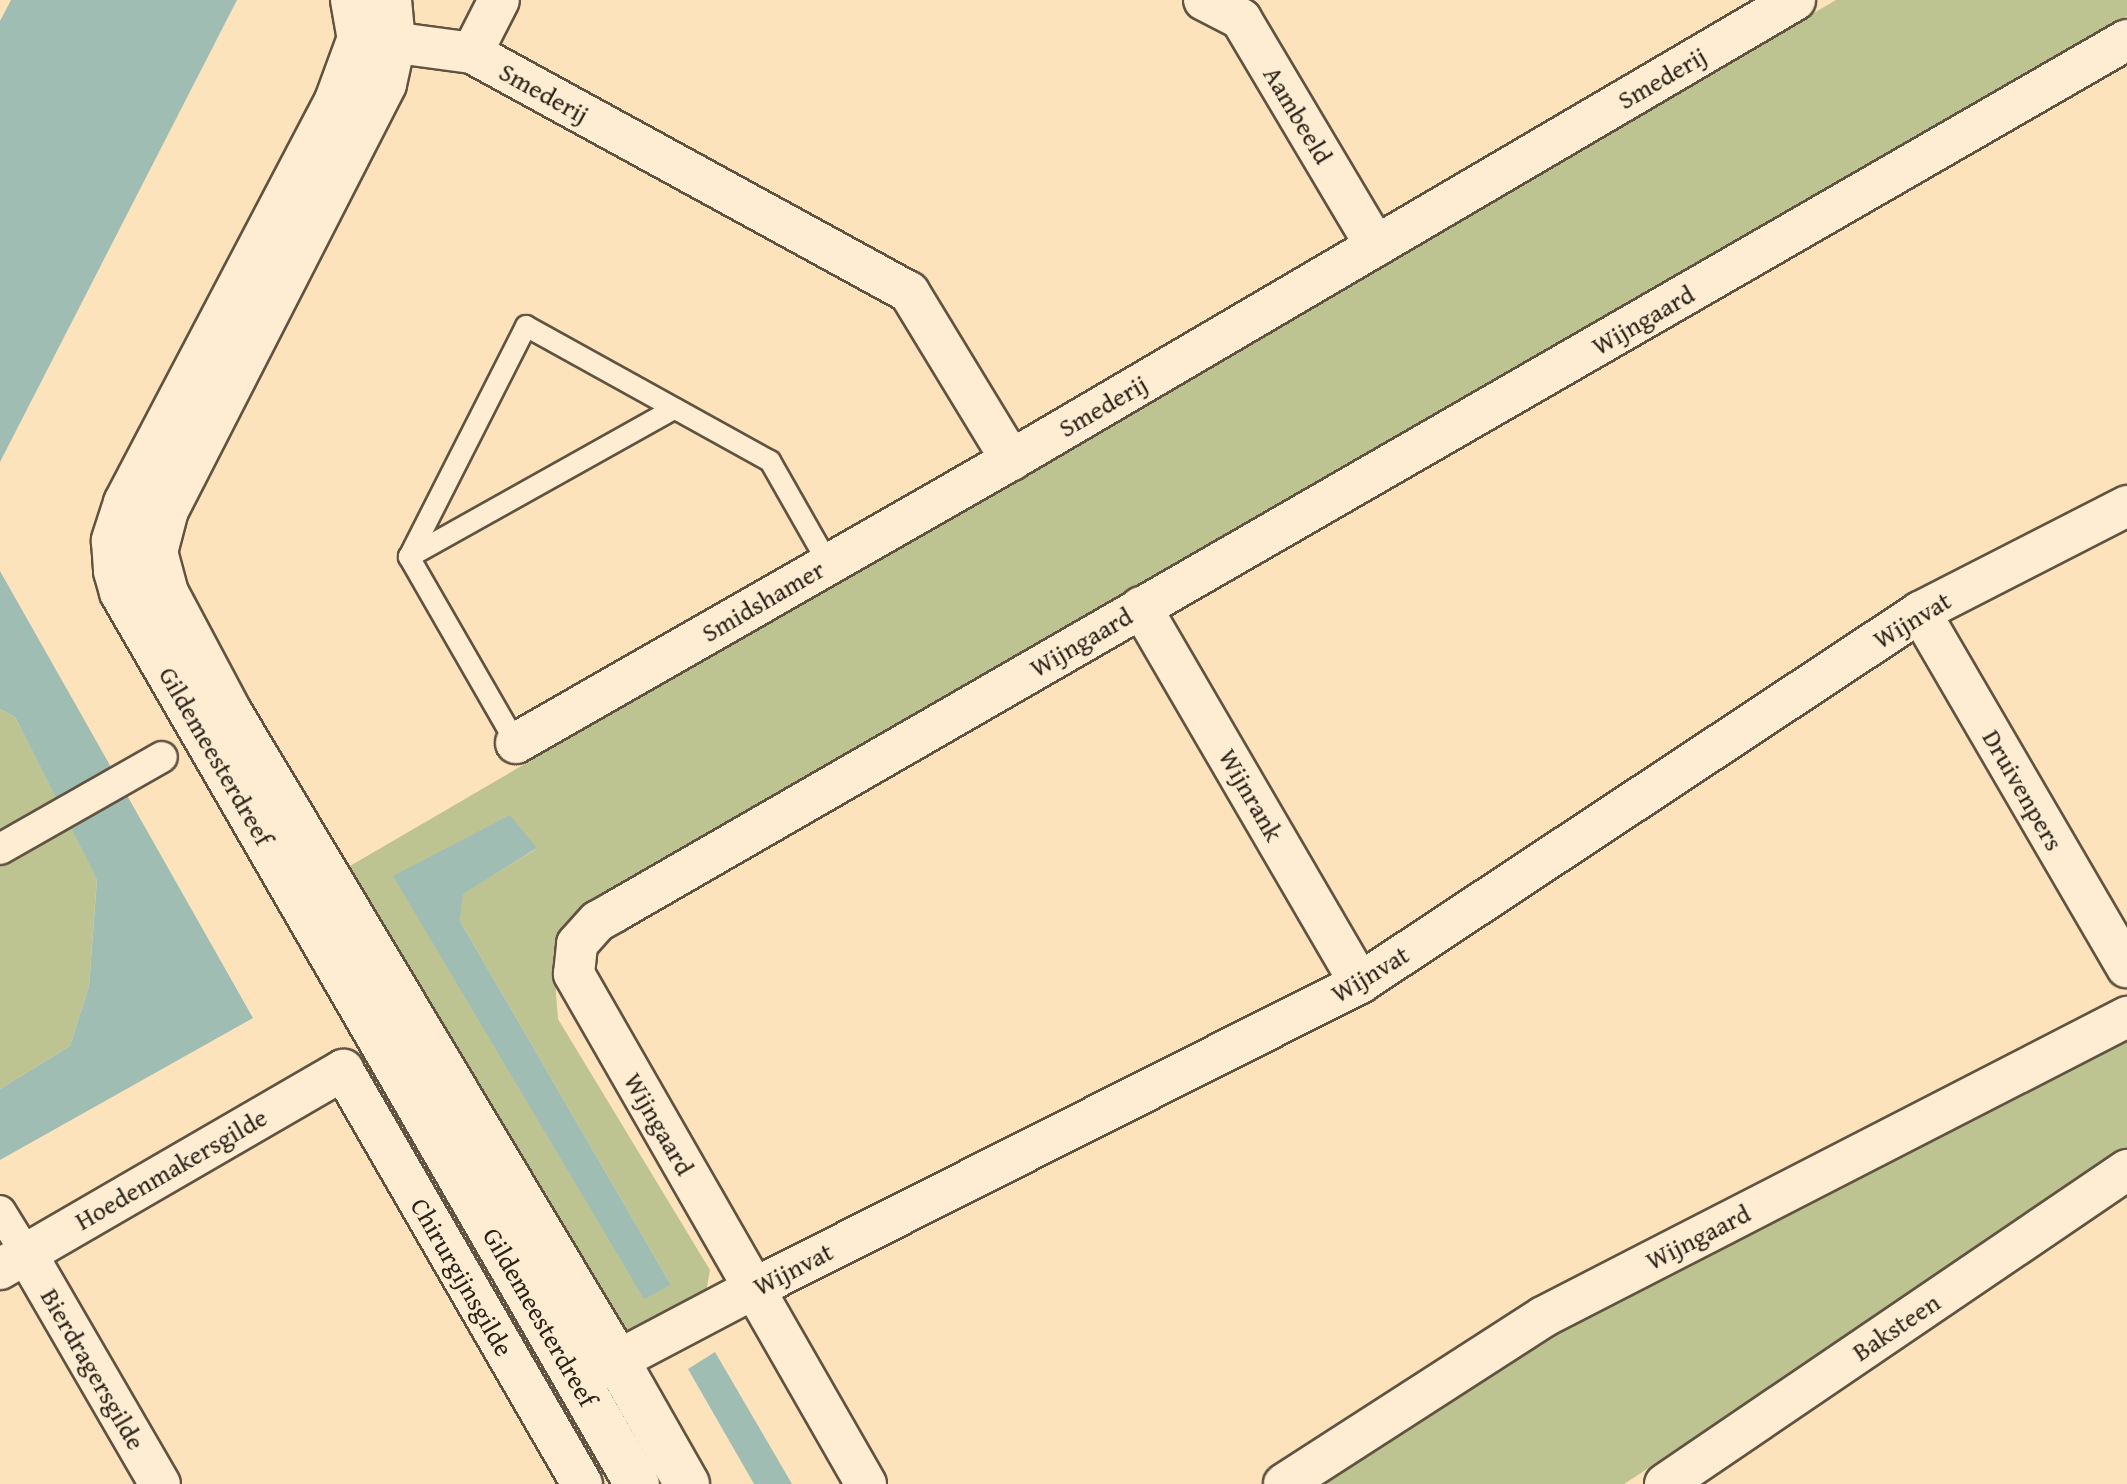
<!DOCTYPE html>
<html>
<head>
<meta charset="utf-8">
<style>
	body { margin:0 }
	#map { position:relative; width:2127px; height:1484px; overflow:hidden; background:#fde3bb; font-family:"Gentium Book Plus",serif }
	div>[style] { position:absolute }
	.green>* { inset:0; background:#bec491 }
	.water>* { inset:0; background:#a0bdb4 }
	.roads { filter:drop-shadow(2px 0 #605341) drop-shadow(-2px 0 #605341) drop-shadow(0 2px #605341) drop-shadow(0 -2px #605341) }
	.service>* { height:20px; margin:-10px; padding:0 10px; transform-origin:10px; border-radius:10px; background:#feedd3 }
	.pedestrian>* { height:30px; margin:-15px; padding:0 15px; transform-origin:15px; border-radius:15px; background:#feedd3 }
	.minor>* { height:40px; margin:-20px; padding:0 20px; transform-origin:20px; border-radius:20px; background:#feedd3 }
	.tertiary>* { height:44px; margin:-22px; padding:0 22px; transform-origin:22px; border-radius:22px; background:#feedd3 }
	span { translate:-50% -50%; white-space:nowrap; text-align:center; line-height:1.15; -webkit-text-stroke:6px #feedd3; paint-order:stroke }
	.street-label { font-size:26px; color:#2c2318 }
</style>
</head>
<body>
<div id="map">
	<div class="green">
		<i style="clip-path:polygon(evenodd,1836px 0,2127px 0,2127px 16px,575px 914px,553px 954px,558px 1019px,710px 1270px,706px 1293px,626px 1332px,597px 1313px,343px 870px,1836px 0,536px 849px,462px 894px,460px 921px,671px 1285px,644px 1298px,394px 876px,536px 849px)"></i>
		<i style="clip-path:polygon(0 709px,15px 717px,97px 878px,89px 986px,70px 1046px,0 1089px)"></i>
		<i style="clip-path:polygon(2127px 1036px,2127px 1154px,1624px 1484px,1305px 1484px,1543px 1317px)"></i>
	</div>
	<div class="water">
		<i style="clip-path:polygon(11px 0,237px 0,0 462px,0 21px)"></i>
		<i style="clip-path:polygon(0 571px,253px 1018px,0 1160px,0 1089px,70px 1046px,89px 986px,97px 879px,15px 717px,0 709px)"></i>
		<i style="clip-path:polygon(510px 815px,537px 848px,463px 894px,460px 921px,671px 1285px,644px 1299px,393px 876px)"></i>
		<i style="clip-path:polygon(715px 1352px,792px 1484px,754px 1484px,688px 1369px)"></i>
	</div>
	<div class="roads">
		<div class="service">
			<i style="left:409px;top:557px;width:304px;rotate:-29.2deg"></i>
			<i style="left:516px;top:743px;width:215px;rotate:-119.9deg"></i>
			<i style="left:409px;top:557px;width:259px;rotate:-63.1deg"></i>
			<i style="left:526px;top:326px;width:279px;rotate:29deg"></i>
			<i style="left:770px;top:461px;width:117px;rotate:60.4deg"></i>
		</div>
		<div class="pedestrian">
			<i style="left:0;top:849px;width:186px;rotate:-29.6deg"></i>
			<i style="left:0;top:1211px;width:49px;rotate:58.2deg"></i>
		</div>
		<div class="minor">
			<i style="left:1204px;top:0;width:42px;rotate:27.2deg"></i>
			<i style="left:1241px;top:19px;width:264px;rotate:59.3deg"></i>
			<i style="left:361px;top:38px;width:112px;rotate:7.7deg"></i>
			<i style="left:472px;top:53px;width:498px;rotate:28.7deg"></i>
			<i style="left:909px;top:292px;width:197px;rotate:58.7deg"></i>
			<i style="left:1011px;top:460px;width:909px;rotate:-30.4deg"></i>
			<i style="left:472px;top:53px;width:59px;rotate:-63deg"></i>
			<i style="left:1141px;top:607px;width:435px;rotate:59.8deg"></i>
			<i style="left:1920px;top:612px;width:411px;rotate:59.8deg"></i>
			<i style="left:516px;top:743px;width:570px;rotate:-29.76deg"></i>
			<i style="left:26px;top:1253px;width:267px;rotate:59.9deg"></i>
			<i style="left:0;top:1269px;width:397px;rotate:-30.1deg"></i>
			<i style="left:343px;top:1070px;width:478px;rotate:60deg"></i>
			<i style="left:588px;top:1376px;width:187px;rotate:-27.8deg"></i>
			<i style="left:753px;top:1289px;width:680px;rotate:-26.75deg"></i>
			<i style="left:1360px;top:983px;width:672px;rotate:-33.52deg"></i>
			<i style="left:1920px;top:612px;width:233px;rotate:-27.1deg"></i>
			<i style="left:866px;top:1484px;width:588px;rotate:-119.79deg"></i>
			<i style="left:574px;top:974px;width:30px;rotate:-84deg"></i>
			<i style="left:577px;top:944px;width:31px;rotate:-48deg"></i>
			<i style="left:598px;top:921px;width:18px;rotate:-29deg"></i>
			<i style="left:614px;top:912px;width:1746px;rotate:-29.96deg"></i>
			<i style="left:1284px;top:1484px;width:308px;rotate:-32.8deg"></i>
			<i style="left:1543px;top:1317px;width:657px;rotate:-27.19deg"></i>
			<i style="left:1665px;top:1484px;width:559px;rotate:-34.2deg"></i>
		</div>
		<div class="tertiary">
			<i style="left:353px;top:0;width:39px;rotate:80deg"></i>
			<i style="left:360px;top:38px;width:67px;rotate:110.1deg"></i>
			<i style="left:337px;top:101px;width:454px;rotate:117.7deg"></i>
			<i style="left:126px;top:503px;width:40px;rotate:108deg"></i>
			<i style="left:114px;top:541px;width:30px;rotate:86deg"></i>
			<i style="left:116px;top:571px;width:22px;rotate:74deg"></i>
			<i style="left:122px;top:592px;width:1030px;rotate:60deg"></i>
			<i style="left:389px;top:0;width:43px;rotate:84.7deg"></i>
			<i style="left:393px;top:43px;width:42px;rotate:102.4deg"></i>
			<i style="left:384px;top:84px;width:479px;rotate:117.1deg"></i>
			<i style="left:166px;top:510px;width:43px;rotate:104.7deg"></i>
			<i style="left:155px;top:552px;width:42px;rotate:75deg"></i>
			<i style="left:166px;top:593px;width:138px;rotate:62deg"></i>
			<i style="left:231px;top:715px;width:750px;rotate:59.13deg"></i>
			<i style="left:616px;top:1359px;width:144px;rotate:60.4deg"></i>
		</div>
	</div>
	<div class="street-label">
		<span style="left:1662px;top:78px;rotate:-30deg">Smederij</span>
		<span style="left:544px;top:93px;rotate:29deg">Smederij</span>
		<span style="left:1298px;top:115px;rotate:59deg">Aambeeld</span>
		<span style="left:1643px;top:320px;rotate:-30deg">Wijngaard</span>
		<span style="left:1103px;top:406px;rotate:-30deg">Smederij</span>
		<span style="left:763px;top:601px;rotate:-30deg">Smidshamer</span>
		<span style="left:1912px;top:620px;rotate:-31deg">Wijnvat</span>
		<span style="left:1081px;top:642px;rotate:-30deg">Wijngaard</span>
		<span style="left:216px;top:756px;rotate:60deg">Gildemeesterdreef</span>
		<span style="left:2023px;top:790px;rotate:60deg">Druivenpers</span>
		<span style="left:1251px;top:795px;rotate:60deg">Wijnrank</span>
		<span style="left:1370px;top:974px;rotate:-31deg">Wijnvat</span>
		<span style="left:659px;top:1124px;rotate:60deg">Wijngaard</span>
		<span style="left:171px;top:1169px;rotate:-30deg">Hoedenmakersgilde</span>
		<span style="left:1698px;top:1237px;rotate:-27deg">Wijngaard</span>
		<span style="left:793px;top:1269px;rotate:-27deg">Wijnvat</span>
		<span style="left:462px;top:1277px;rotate:60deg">Chirurgijnsgilde</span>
		<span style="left:540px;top:1317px;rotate:60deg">Gildemeesterdreef</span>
		<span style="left:1896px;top:1327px;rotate:-34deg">Baksteen</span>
		<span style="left:93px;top:1369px;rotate:60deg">Bierdragersgilde</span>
	</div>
</div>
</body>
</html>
